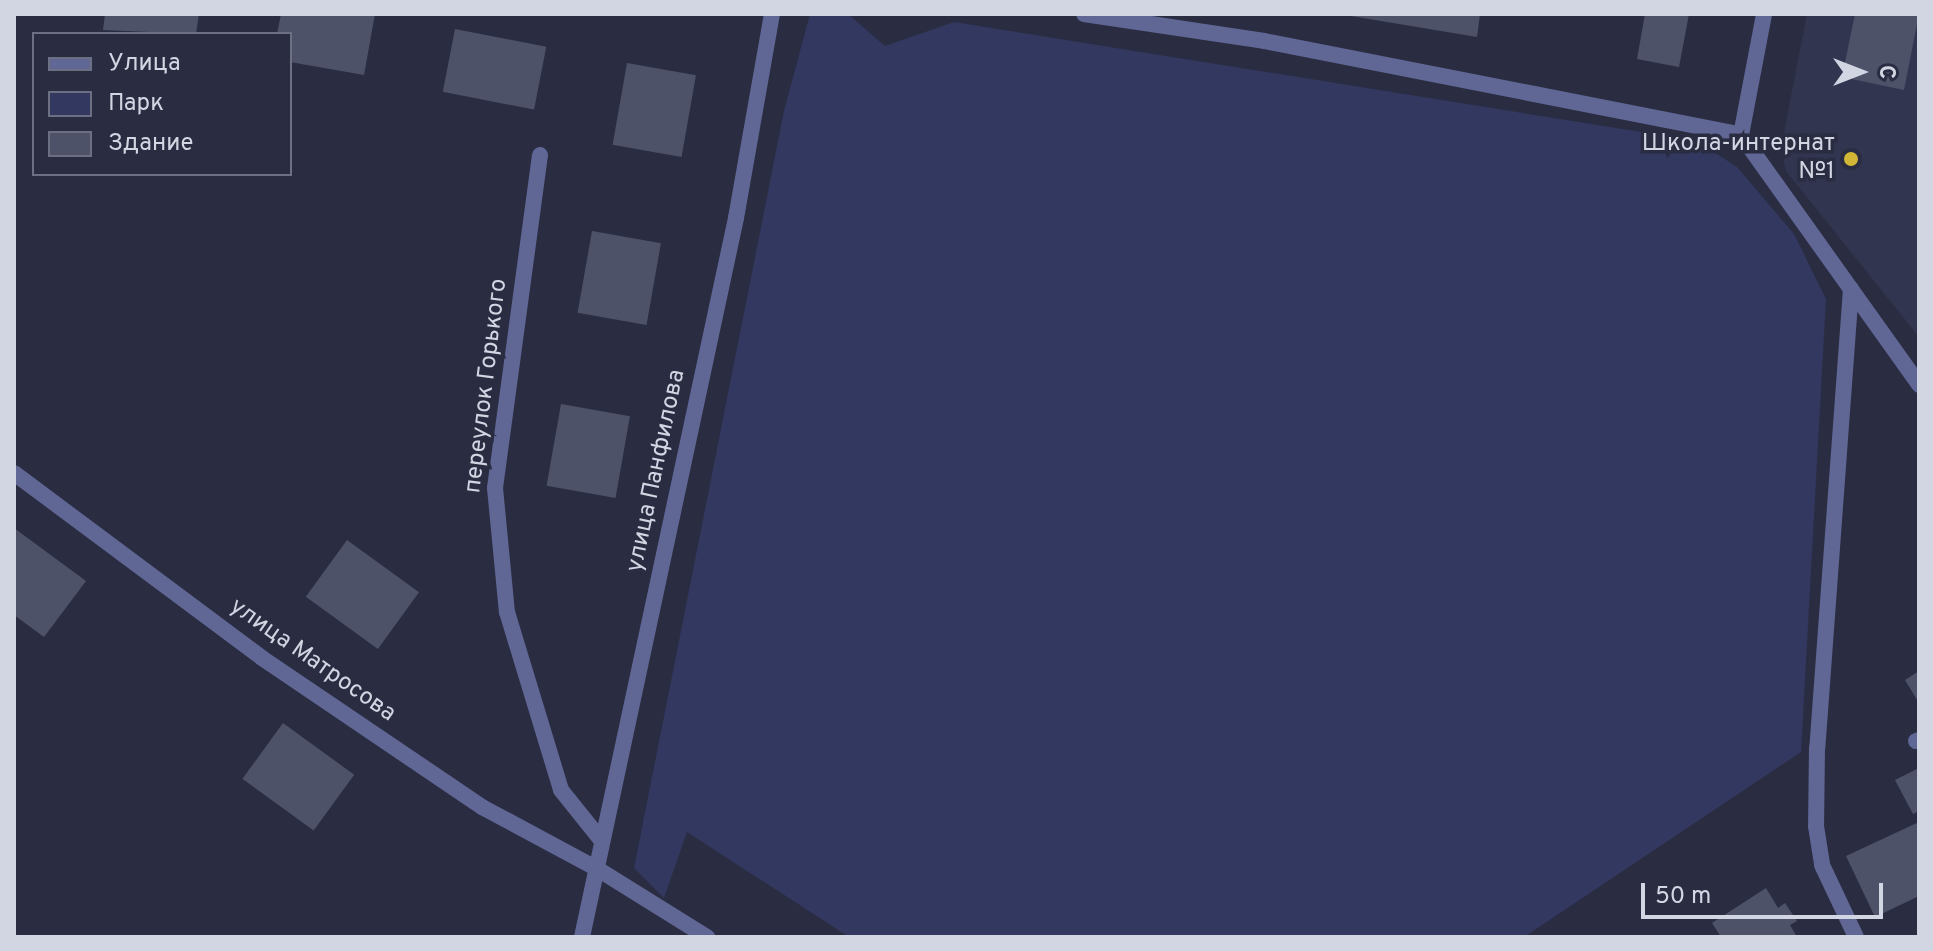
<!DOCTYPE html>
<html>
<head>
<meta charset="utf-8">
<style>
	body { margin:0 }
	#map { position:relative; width:1933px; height:951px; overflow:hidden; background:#2a2d42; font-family:Overpass,sans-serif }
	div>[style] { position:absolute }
	.built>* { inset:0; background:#313550 }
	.green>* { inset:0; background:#32385f }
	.building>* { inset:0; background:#4e5269; transform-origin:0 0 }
	.service>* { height:16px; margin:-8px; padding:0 8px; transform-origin:8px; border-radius:8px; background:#606795 }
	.minor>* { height:16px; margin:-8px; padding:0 8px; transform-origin:8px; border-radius:8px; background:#606795 }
	.dots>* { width:22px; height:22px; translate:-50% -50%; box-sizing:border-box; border:4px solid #2a2d42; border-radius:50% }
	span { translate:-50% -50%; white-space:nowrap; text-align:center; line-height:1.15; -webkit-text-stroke:7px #2a2d42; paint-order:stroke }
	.poi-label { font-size:24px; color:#d2d5e2 }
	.right { translate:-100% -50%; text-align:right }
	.street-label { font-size:24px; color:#d2d5e2 }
	.frame { position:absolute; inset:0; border:16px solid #d2d5e2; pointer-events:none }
	.legend { position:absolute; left:32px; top:32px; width:260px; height:144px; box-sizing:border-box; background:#2a2d42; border:2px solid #6d7082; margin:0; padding:10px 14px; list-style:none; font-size:24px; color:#d2d5e2 }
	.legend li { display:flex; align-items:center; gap:16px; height:40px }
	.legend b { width:40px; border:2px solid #6d7082 }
	.north { position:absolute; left:1821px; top:32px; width:80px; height:80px; -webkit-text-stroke:6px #2a2d42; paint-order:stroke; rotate:90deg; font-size:22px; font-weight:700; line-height:32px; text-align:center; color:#d2d5e2 }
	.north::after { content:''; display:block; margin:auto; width:28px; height:36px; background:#d2d5e2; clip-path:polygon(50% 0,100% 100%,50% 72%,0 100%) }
	.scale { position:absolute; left:1641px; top:883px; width:242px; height:36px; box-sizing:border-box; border:4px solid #d2d5e2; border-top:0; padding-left:10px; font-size:24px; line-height:28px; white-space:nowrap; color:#d2d5e2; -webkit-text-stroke:6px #2a2d42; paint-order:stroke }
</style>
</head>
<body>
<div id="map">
	<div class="built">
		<i style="clip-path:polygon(1807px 14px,1919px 14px,1919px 337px,1786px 171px,1781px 148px)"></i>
	</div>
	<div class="green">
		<i style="clip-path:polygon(810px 14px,848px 14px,885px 46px,954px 22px,1697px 141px,1737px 167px,1794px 234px,1826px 299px,1801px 752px,1524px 937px,849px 937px,687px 832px,664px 898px,634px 868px,784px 111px)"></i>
	</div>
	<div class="building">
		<i style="clip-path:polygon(105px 14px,199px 14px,196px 34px,103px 30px)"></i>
		<i style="clip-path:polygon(281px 14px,375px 14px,364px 75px,290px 62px,290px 34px,277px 34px)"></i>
		<i style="clip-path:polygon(1339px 14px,1480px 14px,1477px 37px)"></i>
		<i style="clip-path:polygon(1645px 14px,1689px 14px,1679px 67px,1637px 59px)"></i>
		<i style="clip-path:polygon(1855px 14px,1919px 14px,1904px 90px,1842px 77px)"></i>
		<i style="left:455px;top:29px;width:93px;height:64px;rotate:11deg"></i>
		<i style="left:627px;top:63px;width:70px;height:83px;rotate:10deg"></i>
		<i style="left:592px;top:231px;width:70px;height:83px;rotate:10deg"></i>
		<i style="left:561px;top:404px;width:70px;height:83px;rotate:10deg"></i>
		<i style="clip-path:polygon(14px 528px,86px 581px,44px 637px,14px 615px)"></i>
		<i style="left:347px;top:540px;width:89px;height:70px;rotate:36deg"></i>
		<i style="clip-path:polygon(1919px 671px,1919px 703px,1905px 680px)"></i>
		<i style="left:283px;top:723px;width:88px;height:69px;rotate:36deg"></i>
		<i style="clip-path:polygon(1919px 768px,1919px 811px,1913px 814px,1895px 780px)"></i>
		<i style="clip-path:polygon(1919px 822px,1919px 896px,1875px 917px,1846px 856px)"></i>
		<i style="clip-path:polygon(1766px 888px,1778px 908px,1785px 903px,1797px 921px,1790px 925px,1797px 937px,1721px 937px,1712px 923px)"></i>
	</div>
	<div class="service">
		<i style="left:1084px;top:14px;width:182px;rotate:8.5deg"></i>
		<i style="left:1264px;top:41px;width:486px;rotate:11.1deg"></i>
		<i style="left:1741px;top:135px;width:307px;rotate:54.5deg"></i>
		<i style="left:1851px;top:289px;width:460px;rotate:94.2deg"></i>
		<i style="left:1817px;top:748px;width:78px;rotate:90.7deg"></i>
		<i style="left:1816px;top:826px;width:39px;rotate:81deg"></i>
		<i style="left:1822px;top:865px;width:80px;rotate:64.7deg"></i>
		<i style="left:1916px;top:741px;width:3px;rotate:-18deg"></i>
		<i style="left:596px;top:868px;width:131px;rotate:31.9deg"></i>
	</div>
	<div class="minor">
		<i style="left:1741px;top:135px;width:123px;rotate:-79.2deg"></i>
		<i style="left:540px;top:155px;width:336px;rotate:97.7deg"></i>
		<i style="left:495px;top:488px;width:125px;rotate:84.5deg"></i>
		<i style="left:507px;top:612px;width:186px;rotate:73.1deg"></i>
		<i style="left:561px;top:790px;width:65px;rotate:51.2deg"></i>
		<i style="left:14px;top:473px;width:309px;rotate:36.7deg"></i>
		<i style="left:262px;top:658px;width:266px;rotate:34.1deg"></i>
		<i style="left:482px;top:807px;width:129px;rotate:28.2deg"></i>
		<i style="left:582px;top:937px;width:735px;rotate:-77.91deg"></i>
		<i style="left:736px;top:218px;width:207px;rotate:-80deg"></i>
	</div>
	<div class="dots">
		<i style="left:1851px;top:159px;background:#d2b736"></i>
	</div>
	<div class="poi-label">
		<span class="right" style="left:1835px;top:159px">Школа-интернат<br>№1</span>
	</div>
	<div class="street-label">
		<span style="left:487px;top:386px;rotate:-83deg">переулок Горького</span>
		<span style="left:657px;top:471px;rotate:-78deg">улица Панфилова</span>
		<span style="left:312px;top:661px;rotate:35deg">улица Матросова</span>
	</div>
	<div class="frame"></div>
	<ul class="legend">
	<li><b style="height:10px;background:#606795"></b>Улица</li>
	<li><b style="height:22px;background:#32385f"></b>Парк</li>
	<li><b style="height:22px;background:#4e5269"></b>Здание</li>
	</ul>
	<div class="north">С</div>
	<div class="scale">50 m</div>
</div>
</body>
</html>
